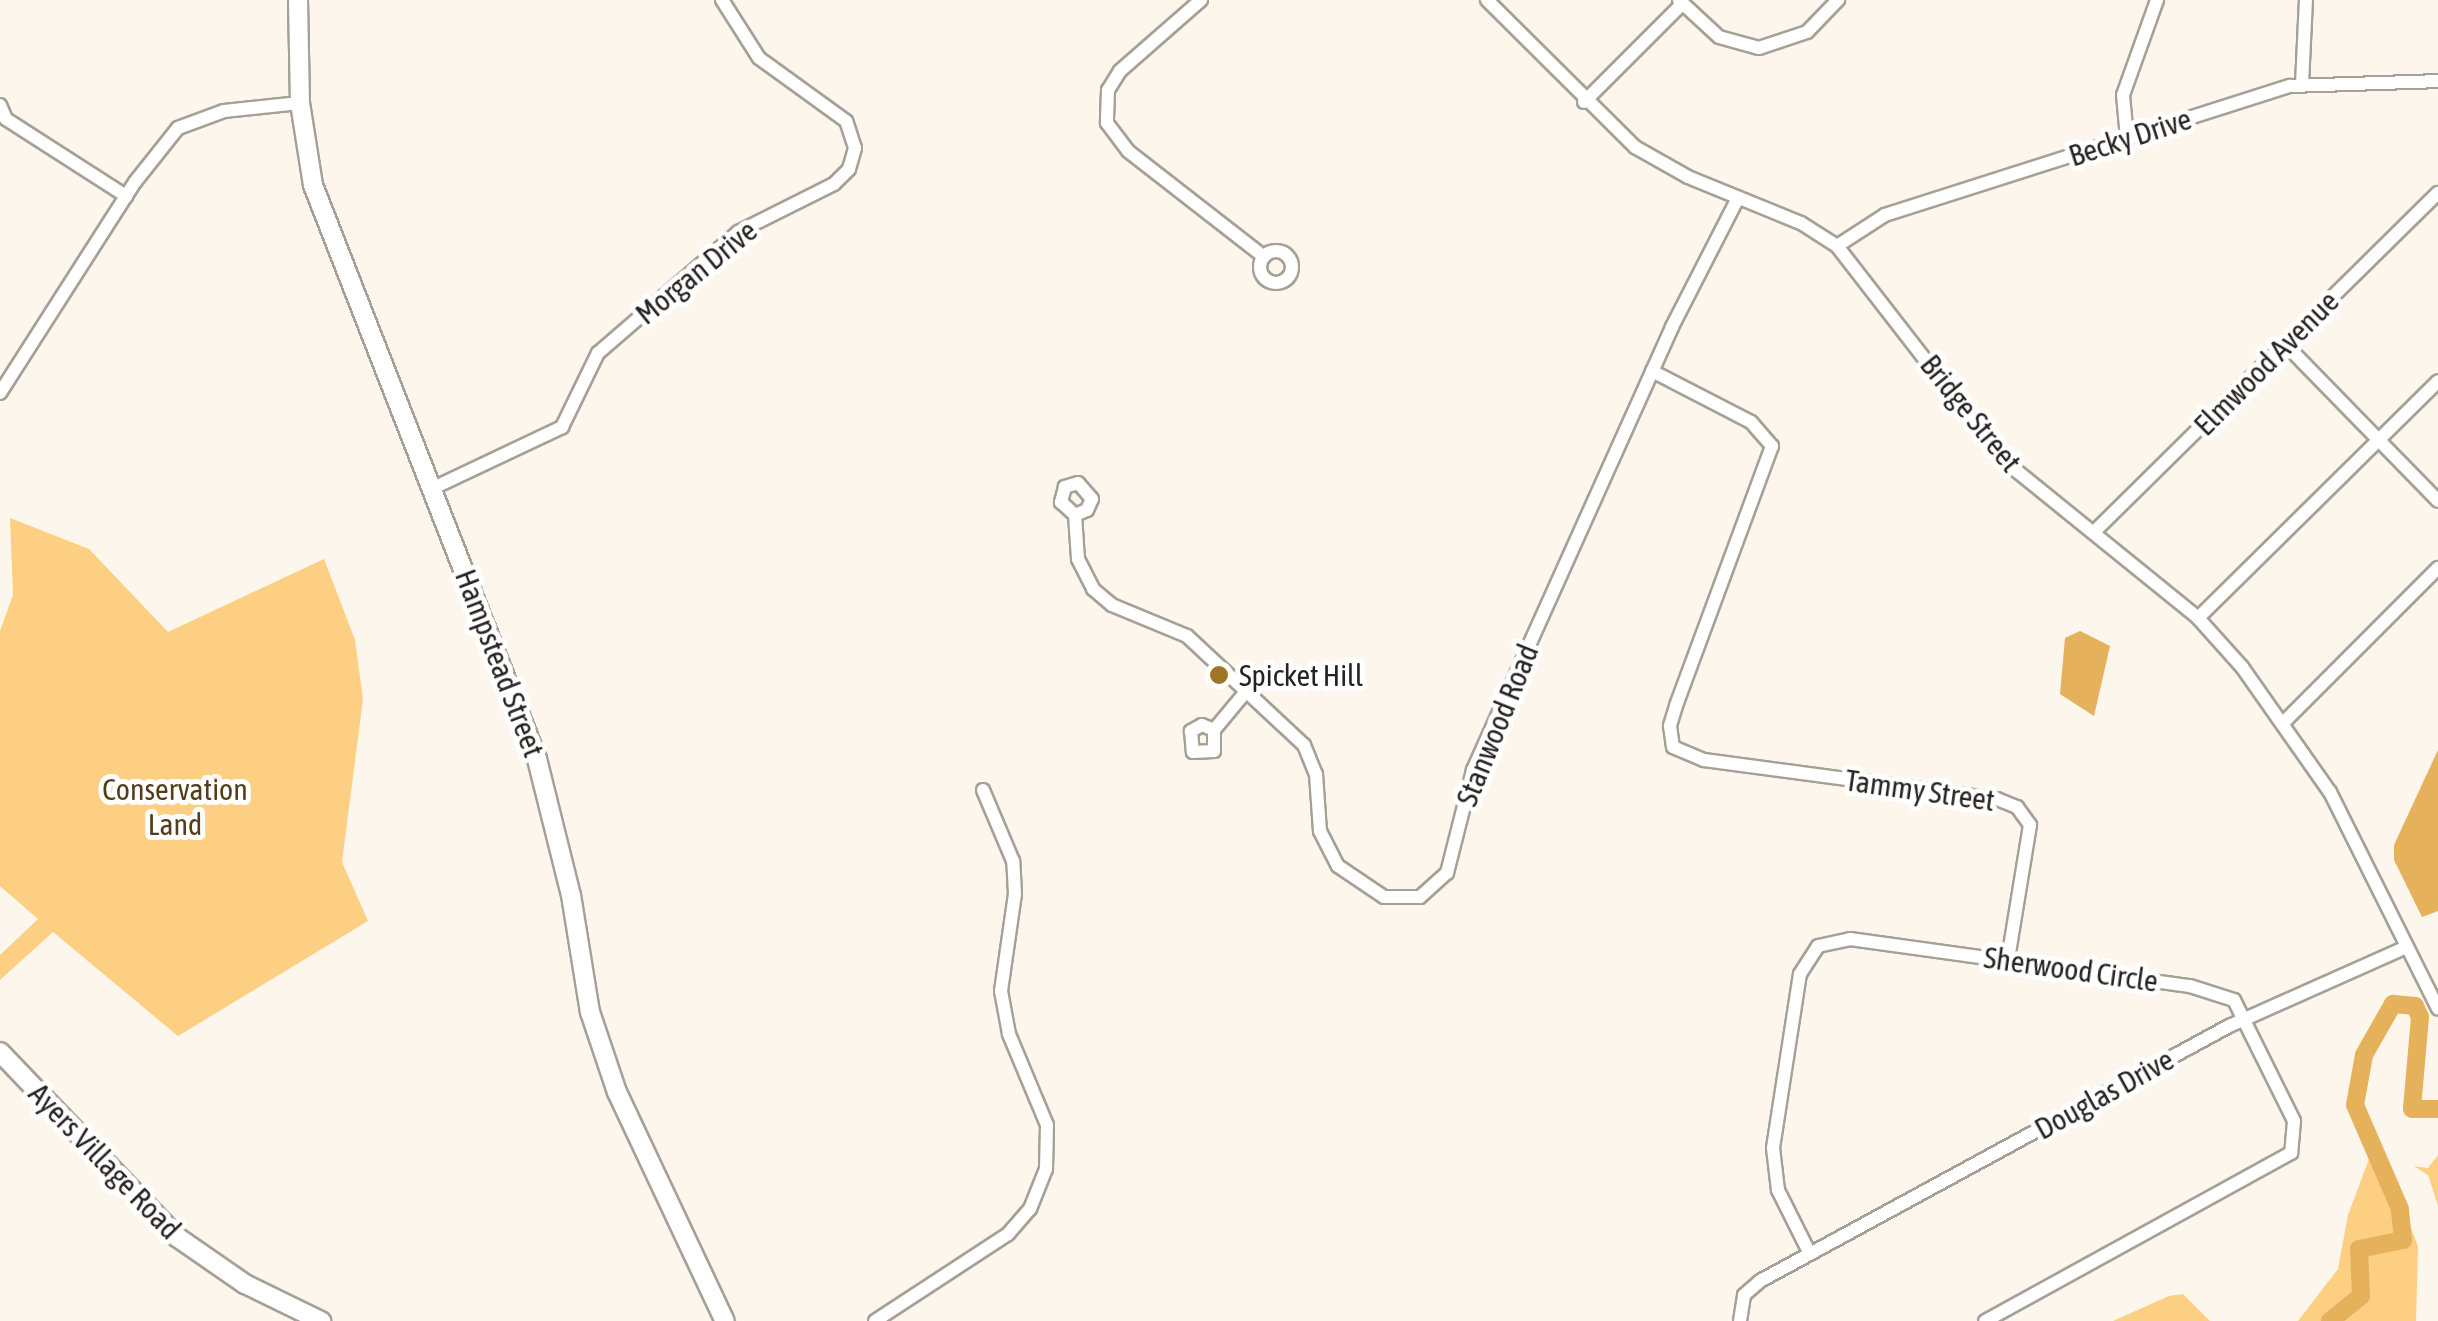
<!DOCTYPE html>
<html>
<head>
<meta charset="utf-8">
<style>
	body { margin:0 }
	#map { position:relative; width:2438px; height:1321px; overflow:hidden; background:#fcf6ec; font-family:"Asap Condensed",sans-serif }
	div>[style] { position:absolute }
	.green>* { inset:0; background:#fdcf83 }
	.water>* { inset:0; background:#e5b15a }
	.river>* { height:18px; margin:-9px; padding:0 9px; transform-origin:9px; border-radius:9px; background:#e5b15a }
	.roads { filter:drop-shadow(2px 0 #a6a097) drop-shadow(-2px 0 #a6a097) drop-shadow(0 2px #a6a097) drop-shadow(0 -2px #a6a097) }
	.minor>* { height:12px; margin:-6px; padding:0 6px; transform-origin:6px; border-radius:6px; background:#fff }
	.minor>.ring { margin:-6px; padding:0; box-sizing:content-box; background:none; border:12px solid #fff; border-radius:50% }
	.major>* { height:18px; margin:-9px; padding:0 9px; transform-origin:9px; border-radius:9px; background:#fff }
	.dots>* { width:28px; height:28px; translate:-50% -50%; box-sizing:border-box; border:5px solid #fff; border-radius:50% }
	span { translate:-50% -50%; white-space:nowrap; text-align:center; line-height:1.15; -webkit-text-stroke:10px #fff; paint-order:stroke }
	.street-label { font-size:30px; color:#252320 }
	.poi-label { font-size:30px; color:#252320 }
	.left { translate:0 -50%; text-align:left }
	.park-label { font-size:30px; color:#533e19 }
</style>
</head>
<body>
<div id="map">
	<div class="green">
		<i style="clip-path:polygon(10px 518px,89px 549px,168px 632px,324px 559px,355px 640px,363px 699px,342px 862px,368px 921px,178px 1036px,53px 932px,0 980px,0 955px,38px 919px,0 886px,0 631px,13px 595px)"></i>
		<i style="clip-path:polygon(2438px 1155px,2438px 1206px,2428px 1175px,2414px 1166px,2428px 1168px)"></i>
		<i style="clip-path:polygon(2369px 1159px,2394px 1184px,2418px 1246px,2416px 1321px,2298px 1321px,2338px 1269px,2348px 1215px)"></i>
		<i style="clip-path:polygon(2183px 1294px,2210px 1321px,2113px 1321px,2169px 1296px)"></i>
	</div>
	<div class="water">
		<i style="clip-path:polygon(2080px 631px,2110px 646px,2094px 716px,2060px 694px,2065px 638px)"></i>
		<i style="clip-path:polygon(2438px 750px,2438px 911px,2422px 917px,2394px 860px,2394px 845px)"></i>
	</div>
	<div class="river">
		<i style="left:2330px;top:1321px;width:40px;rotate:-39deg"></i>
		<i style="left:2361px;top:1296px;width:47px;rotate:-92.4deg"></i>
		<i style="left:2359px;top:1249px;width:45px;rotate:-11.6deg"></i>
		<i style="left:2403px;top:1240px;width:31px;rotate:-96deg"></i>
		<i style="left:2400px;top:1209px;width:113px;rotate:-113.4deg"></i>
		<i style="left:2355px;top:1105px;width:51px;rotate:-79.8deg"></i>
		<i style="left:2364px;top:1055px;width:59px;rotate:-60.4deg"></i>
		<i style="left:2393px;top:1004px;width:22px;rotate:5deg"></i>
		<i style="left:2415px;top:1006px;width:12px;rotate:66deg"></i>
		<i style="left:2420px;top:1017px;width:92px;rotate:95deg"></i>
		<i style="left:2412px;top:1109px;width:26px"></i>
	</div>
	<div class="roads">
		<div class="minor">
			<i style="left:1201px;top:0;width:108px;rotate:138.8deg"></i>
			<i style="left:1120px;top:71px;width:22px;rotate:122deg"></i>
			<i style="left:1108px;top:90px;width:33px;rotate:92deg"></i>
			<i style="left:1107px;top:123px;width:35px;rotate:53deg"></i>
			<i style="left:1128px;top:151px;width:171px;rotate:37.9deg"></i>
			<i style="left:1487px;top:0;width:209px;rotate:44.8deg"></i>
			<i style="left:1635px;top:147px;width:61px;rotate:29.5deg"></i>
			<i style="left:1688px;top:177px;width:122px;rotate:22.2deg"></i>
			<i style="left:1801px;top:223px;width:43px;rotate:32.6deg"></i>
			<i style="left:1837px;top:246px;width:269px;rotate:52.2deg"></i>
			<i style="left:2002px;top:459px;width:252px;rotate:39deg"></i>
			<i style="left:2198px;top:618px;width:66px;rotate:48.1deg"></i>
			<i style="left:2242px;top:667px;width:153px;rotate:54.9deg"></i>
			<i style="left:2330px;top:792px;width:242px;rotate:63.5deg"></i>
			<i style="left:1679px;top:0;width:54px;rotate:42.8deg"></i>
			<i style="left:1719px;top:37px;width:41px;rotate:15.4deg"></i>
			<i style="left:1759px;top:48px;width:51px;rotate:-18.4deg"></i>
			<i style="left:1807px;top:32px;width:45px;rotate:-45.9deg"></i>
			<i style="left:2302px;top:84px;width:84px;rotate:-87.3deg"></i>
			<i style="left:1584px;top:102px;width:139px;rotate:-45deg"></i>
			<i style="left:0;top:105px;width:15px;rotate:67deg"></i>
			<i style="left:6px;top:119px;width:143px;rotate:32.7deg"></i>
			<i style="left:2127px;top:138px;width:43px;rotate:-95.3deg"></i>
			<i style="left:2123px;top:95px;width:101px;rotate:-70.3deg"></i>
			<i style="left:1837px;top:246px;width:57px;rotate:-32.9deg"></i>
			<i style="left:1885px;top:215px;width:425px;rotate:-17.7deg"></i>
			<i style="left:2290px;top:86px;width:148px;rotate:-1.9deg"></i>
			<i class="ring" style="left:1260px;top:251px;width:20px;height:20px"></i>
			<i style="left:2285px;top:344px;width:219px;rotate:45.7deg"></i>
			<i style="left:1652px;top:371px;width:111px;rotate:27.3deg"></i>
			<i style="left:1751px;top:422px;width:32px;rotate:49deg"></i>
			<i style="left:1772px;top:446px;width:277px;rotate:110.3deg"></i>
			<i style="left:1676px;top:706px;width:21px;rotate:107deg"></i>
			<i style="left:1670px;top:726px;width:21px;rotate:82deg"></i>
			<i style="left:1673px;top:747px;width:34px;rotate:23deg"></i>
			<i style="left:1704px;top:760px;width:296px;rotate:7.6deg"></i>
			<i style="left:1997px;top:799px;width:22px;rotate:22deg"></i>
			<i style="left:2017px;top:807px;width:22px;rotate:54deg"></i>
			<i style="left:2030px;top:825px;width:137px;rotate:99.3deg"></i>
			<i style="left:0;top:393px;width:250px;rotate:-57.4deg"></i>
			<i style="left:135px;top:182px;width:69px;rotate:-51.5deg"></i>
			<i style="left:178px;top:128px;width:49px;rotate:-20.3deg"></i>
			<i style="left:224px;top:111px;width:76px;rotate:-6deg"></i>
			<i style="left:431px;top:489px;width:145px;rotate:-25.3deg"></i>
			<i style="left:562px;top:427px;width:82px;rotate:-64.1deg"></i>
			<i style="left:598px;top:353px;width:185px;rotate:-40.8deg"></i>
			<i style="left:738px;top:232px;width:107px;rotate:-26.6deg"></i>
			<i style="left:834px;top:184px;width:21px;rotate:-45deg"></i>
			<i style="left:849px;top:169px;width:22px;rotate:-74deg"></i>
			<i style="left:855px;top:148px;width:28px;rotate:-108deg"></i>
			<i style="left:846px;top:121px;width:107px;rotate:-144.1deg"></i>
			<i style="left:759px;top:58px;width:69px;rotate:-122.5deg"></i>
			<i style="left:1075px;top:515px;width:13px;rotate:-23deg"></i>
			<i style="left:1087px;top:510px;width:12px;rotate:-66deg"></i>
			<i style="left:1092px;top:499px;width:21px;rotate:-131deg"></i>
			<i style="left:1078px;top:483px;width:14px;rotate:163deg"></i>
			<i style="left:1065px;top:487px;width:16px;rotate:105deg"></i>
			<i style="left:1061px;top:502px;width:19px;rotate:43deg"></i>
			<i style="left:1075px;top:515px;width:44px;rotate:86.1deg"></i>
			<i style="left:1078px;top:559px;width:34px;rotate:63deg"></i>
			<i style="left:1093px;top:589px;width:25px;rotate:40deg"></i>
			<i style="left:1112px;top:605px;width:81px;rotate:22.5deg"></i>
			<i style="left:1187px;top:636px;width:160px;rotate:43deg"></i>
			<i style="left:1304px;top:745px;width:31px;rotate:68deg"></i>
			<i style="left:1316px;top:774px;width:57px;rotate:86deg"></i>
			<i style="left:1320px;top:831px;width:39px;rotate:63deg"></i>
			<i style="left:1338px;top:866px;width:55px;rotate:34deg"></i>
			<i style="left:1384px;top:897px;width:36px"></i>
			<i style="left:1420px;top:897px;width:36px;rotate:-42deg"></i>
			<i style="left:1447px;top:873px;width:106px;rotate:-75.8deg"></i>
			<i style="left:1473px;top:770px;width:486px;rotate:-65.8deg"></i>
			<i style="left:1672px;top:327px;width:145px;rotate:-62.9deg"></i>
			<i style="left:2094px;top:532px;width:483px;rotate:-44.6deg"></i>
			<i style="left:2198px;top:618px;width:337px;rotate:-44.6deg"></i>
			<i style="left:2284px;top:722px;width:218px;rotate:-45deg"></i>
			<i style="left:1214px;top:730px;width:13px;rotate:-157deg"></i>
			<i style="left:1202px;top:725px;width:13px;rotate:151deg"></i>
			<i style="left:1191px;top:731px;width:21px;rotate:85deg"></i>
			<i style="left:1193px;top:752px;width:21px;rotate:-3deg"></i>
			<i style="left:1214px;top:751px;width:21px;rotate:-90deg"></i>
			<i style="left:1214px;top:730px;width:53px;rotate:-50.3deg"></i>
			<i style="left:1810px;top:1254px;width:72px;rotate:-116.6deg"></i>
			<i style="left:1778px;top:1190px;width:42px;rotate:-96.8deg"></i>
			<i style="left:1773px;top:1148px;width:176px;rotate:-81.2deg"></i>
			<i style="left:1800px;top:974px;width:33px;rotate:-57deg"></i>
			<i style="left:1818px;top:946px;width:33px;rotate:-12deg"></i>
			<i style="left:1850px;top:939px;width:343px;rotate:7.9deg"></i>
			<i style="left:2190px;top:986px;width:46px;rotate:17.7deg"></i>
			<i style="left:2234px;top:1000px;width:135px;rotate:63.6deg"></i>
			<i style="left:2294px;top:1121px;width:32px;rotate:95deg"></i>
			<i style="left:2291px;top:1153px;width:349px;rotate:151.2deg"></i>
			<i style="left:875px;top:1321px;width:159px;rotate:-33.2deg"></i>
			<i style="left:1008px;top:1234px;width:33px;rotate:-49deg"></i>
			<i style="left:1030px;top:1209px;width:43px;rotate:-68.2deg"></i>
			<i style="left:1046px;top:1169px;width:44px;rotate:-88.7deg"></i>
			<i style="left:1047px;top:1125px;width:99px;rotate:-112.7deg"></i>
			<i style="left:1009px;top:1034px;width:44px;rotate:-100.5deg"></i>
			<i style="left:1001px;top:991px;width:98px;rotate:-81.8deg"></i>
			<i style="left:1015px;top:894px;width:33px;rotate:-93deg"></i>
			<i style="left:1013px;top:861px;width:77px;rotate:-112.9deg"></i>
			<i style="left:1740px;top:1321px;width:26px;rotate:-81deg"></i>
			<i style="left:1744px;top:1295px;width:21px;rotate:-41deg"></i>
			<i style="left:1760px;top:1281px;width:534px;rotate:-28.53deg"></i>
			<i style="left:2229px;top:1026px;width:192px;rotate:-24deg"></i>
		</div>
		<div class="major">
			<i style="left:298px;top:0;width:103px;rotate:88.9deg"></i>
			<i style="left:300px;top:103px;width:83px;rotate:81deg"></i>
			<i style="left:313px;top:185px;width:616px;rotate:68.68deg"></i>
			<i style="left:537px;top:759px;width:140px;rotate:76deg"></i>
			<i style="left:571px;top:895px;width:119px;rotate:80.8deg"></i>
			<i style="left:590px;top:1012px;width:84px;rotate:71.4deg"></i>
			<i style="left:617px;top:1092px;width:253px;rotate:64.8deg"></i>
			<i style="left:0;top:1052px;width:256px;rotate:46.3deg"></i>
			<i style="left:177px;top:1237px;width:83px;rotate:34.7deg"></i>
			<i style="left:245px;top:1284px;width:85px;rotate:26deg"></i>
		</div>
	</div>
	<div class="dots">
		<i style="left:1219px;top:675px;background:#9f7424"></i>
	</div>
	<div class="street-label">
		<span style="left:2130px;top:137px;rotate:-18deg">Becky Drive</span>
		<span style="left:696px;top:272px;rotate:-39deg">Morgan Drive</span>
		<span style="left:2266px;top:363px;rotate:-45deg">Elmwood Avenue</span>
		<span style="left:1971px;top:413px;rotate:51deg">Bridge Street</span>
		<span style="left:500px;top:663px;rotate:69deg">Hampstead Street</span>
		<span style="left:1497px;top:725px;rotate:-68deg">Stanwood Road</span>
		<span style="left:1920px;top:790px;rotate:8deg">Tammy Street</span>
		<span style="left:2071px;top:969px;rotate:8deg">Sherwood Circle</span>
		<span style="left:2104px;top:1094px;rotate:-29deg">Douglas Drive</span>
		<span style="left:105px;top:1161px;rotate:46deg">Ayers Village Road</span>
	</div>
	<div class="poi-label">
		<span class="left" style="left:1239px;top:675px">Spicket Hill</span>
	</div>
	<div class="park-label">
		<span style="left:175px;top:806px">Conservation<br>Land</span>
	</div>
</div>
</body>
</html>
